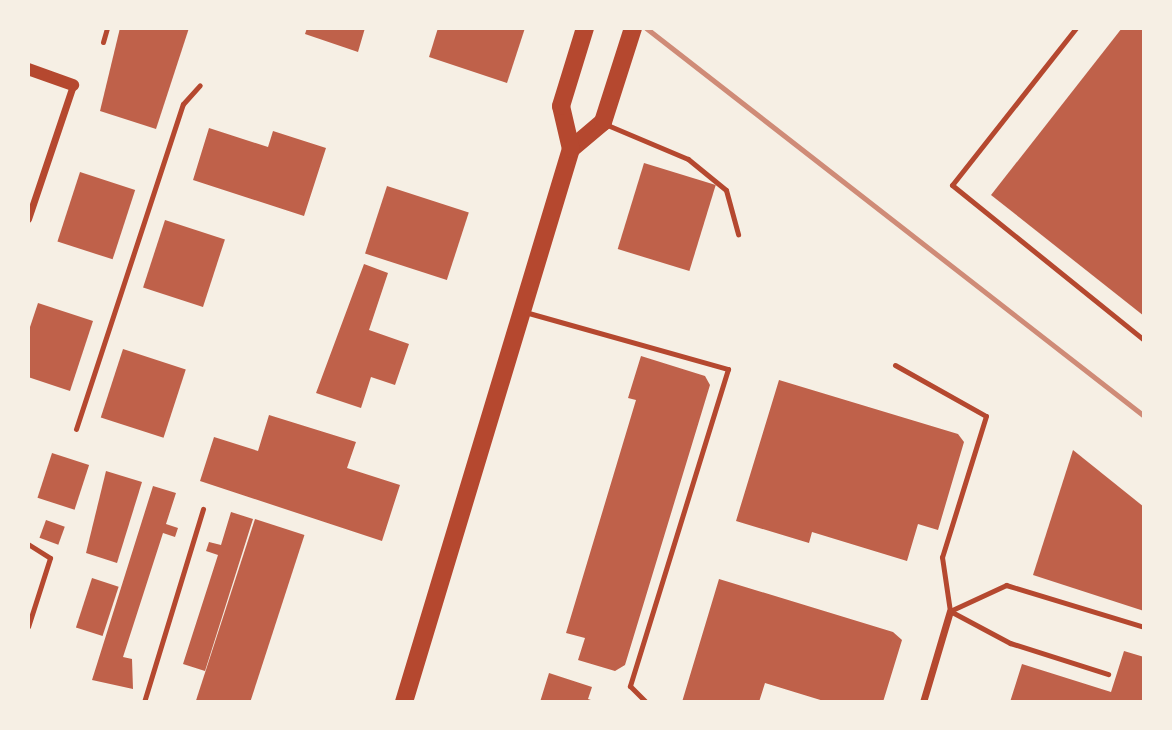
<!DOCTYPE html>
<html>
<head>
<meta charset="utf-8">
<style>
	body { margin:0 }
	#map { position:relative; width:1172px; height:730px; overflow:hidden; background:#f6efe4; font-family:Roboto,sans-serif }
	div>[style] { position:absolute }
	.building>* { inset:0; background:#bf614a; transform-origin:0 0 }
	.service>* { height:5px; margin:-2.5px; padding:0 2.5px; transform-origin:2.5px; border-radius:2.5px; background:#b5482f }
	.minor>* { height:7px; margin:-3.5px; padding:0 3.5px; transform-origin:3.5px; border-radius:3.5px; background:#b5482f }
	.tertiary>* { height:12px; margin:-6px; padding:0 6px; transform-origin:6px; border-radius:6px; background:#b5482f }
	.primary>* { height:18px; margin:-9px; padding:0 9px; transform-origin:9px; border-radius:9px; background:#b5482f }
	.rail>* { height:5px; margin:-2.5px; padding:0 2.5px; transform-origin:2.5px; border-radius:2.5px; background:#cf8b77 }
	span { translate:-50% -50%; white-space:nowrap; text-align:center; line-height:1.15; -webkit-text-stroke:6px #f6efe4; paint-order:stroke }
	.frame { position:absolute; inset:0; border:30px solid #f6efe4; pointer-events:none }
</style>
</head>
<body>
<div id="map">
	<div class="building">
		<i style="clip-path:polygon(120px 28px,189px 28px,156px 129px,100px 111px)"></i>
		<i style="clip-path:polygon(307px 28px,365px 28px,358px 52px,305px 34px)"></i>
		<i style="clip-path:polygon(438px 28px,525px 28px,507px 83px,429px 57px)"></i>
		<i style="clip-path:polygon(1122px 28px,1144px 28px,1144px 316px,991px 195px)"></i>
		<i style="clip-path:polygon(209px 128px,268px 147px,273px 131px,326px 148px,304px 216px,193px 180px)"></i>
		<i style="left:644px;top:163px;width:75px;height:90px;rotate:17deg"></i>
		<i style="left:80px;top:172px;width:58px;height:73px;rotate:18deg"></i>
		<i style="left:387px;top:186px;width:86px;height:71px;rotate:18deg"></i>
		<i style="left:165px;top:220px;width:63px;height:71px;rotate:18deg"></i>
		<i style="clip-path:polygon(364px 264px,388px 273px,369px 330px,409px 344px,395px 385px,371px 377px,361px 408px,316px 393px)"></i>
		<i style="clip-path:polygon(38px 303px,93px 321px,70px 391px,28px 377px,28px 333px)"></i>
		<i style="left:123px;top:349px;width:66px;height:72px;rotate:18deg"></i>
		<i style="clip-path:polygon(641px 356px,705px 376px,710px 385px,625px 665px,615px 671px,578px 660px,585px 638px,566px 633px,636px 400px,628px 398px)"></i>
		<i style="clip-path:polygon(779px 380px,958px 434px,964px 442px,938px 530px,918px 524px,907px 561px,812px 532px,809px 543px,736px 521px)"></i>
		<i style="clip-path:polygon(269px 415px,356px 442px,347px 468px,400px 485px,382px 541px,200px 481px,214px 437px,258px 451px)"></i>
		<i style="clip-path:polygon(1073px 450px,1144px 507px,1144px 611px,1033px 575px)"></i>
		<i style="left:52px;top:453px;width:39px;height:47px;rotate:18deg"></i>
		<i style="clip-path:polygon(106px 471px,142px 482px,117px 563px,86px 553px)"></i>
		<i style="clip-path:polygon(153px 486px,176px 493px,166px 524px,178px 528px,175px 537px,163px 533px,123px 657px,132px 659px,133px 689px,92px 680px)"></i>
		<i style="clip-path:polygon(231px 512px,253px 519px,205px 671px,183px 664px,218px 555px,206px 551px,209px 542px,221px 545px)"></i>
		<i style="left:255px;top:519px;width:52px;height:192px;rotate:18deg"></i>
		<i style="left:46px;top:520px;width:20px;height:19px;rotate:20deg"></i>
		<i style="left:92px;top:578px;width:28px;height:52px;rotate:18deg"></i>
		<i style="clip-path:polygon(719px 579px,893px 632px,902px 640px,883px 702px,827px 702px,765px 683px,759px 702px,682px 702px)"></i>
		<i style="clip-path:polygon(1124px 651px,1144px 657px,1144px 702px,1010px 702px,1022px 664px,1111px 692px)"></i>
		<i style="clip-path:polygon(549px 673px,592px 687px,588px 699px,597px 702px,540px 702px)"></i>
	</div>
	<div class="service">
		<i style="left:1076px;top:28px;width:200px;rotate:128.3deg"></i>
		<i style="left:952px;top:185px;width:247px;rotate:38.9deg"></i>
		<i style="left:103px;top:42px;width:15px;rotate:-74deg"></i>
		<i style="left:605px;top:124px;width:90px;rotate:22.9deg"></i>
		<i style="left:688px;top:159px;width:49px;rotate:39.2deg"></i>
		<i style="left:726px;top:190px;width:46px;rotate:74.7deg"></i>
		<i style="left:525px;top:312px;width:211px;rotate:15.7deg"></i>
		<i style="left:728px;top:369px;width:332px;rotate:107.2deg"></i>
		<i style="left:630px;top:686px;width:23px;rotate:45deg"></i>
		<i style="left:895px;top:365px;width:104px;rotate:29.3deg"></i>
		<i style="left:986px;top:416px;width:148px;rotate:107.3deg"></i>
		<i style="left:942px;top:557px;width:55px;rotate:81.6deg"></i>
		<i style="left:76px;top:429px;width:342px;rotate:-71.8deg"></i>
		<i style="left:183px;top:104px;width:25px;rotate:-48deg"></i>
		<i style="left:28px;top:544px;width:26px;rotate:32deg"></i>
		<i style="left:50px;top:558px;width:72px;rotate:107.7deg"></i>
		<i style="left:950px;top:611px;width:62px;rotate:-24.9deg"></i>
		<i style="left:1006px;top:585px;width:144px;rotate:16.9deg"></i>
		<i style="left:950px;top:611px;width:68px;rotate:28.1deg"></i>
		<i style="left:1010px;top:643px;width:103px;rotate:17.6deg"></i>
		<i style="left:144px;top:702px;width:202px;rotate:-73deg"></i>
	</div>
	<div class="minor">
		<i style="left:28px;top:219px;width:141px;rotate:-71.4deg"></i>
		<i style="left:923px;top:702px;width:95px;rotate:-73.5deg"></i>
	</div>
	<div class="tertiary">
		<i style="left:28px;top:69px;width:48px;rotate:19.6deg"></i>
	</div>
	<div class="primary">
		<i style="left:571px;top:149px;width:42px;rotate:-40.2deg"></i>
		<i style="left:603px;top:122px;width:99px;rotate:-72.3deg"></i>
		<i style="left:404px;top:702px;width:578px;rotate:-73.2deg"></i>
		<i style="left:571px;top:149px;width:44px;rotate:-103.1deg"></i>
		<i style="left:561px;top:106px;width:82px;rotate:-72.9deg"></i>
	</div>
	<div class="rail">
		<i style="left:646px;top:28px;width:631px;rotate:37.92deg"></i>
	</div>
	<div class="frame"></div>
</div>
</body>
</html>
